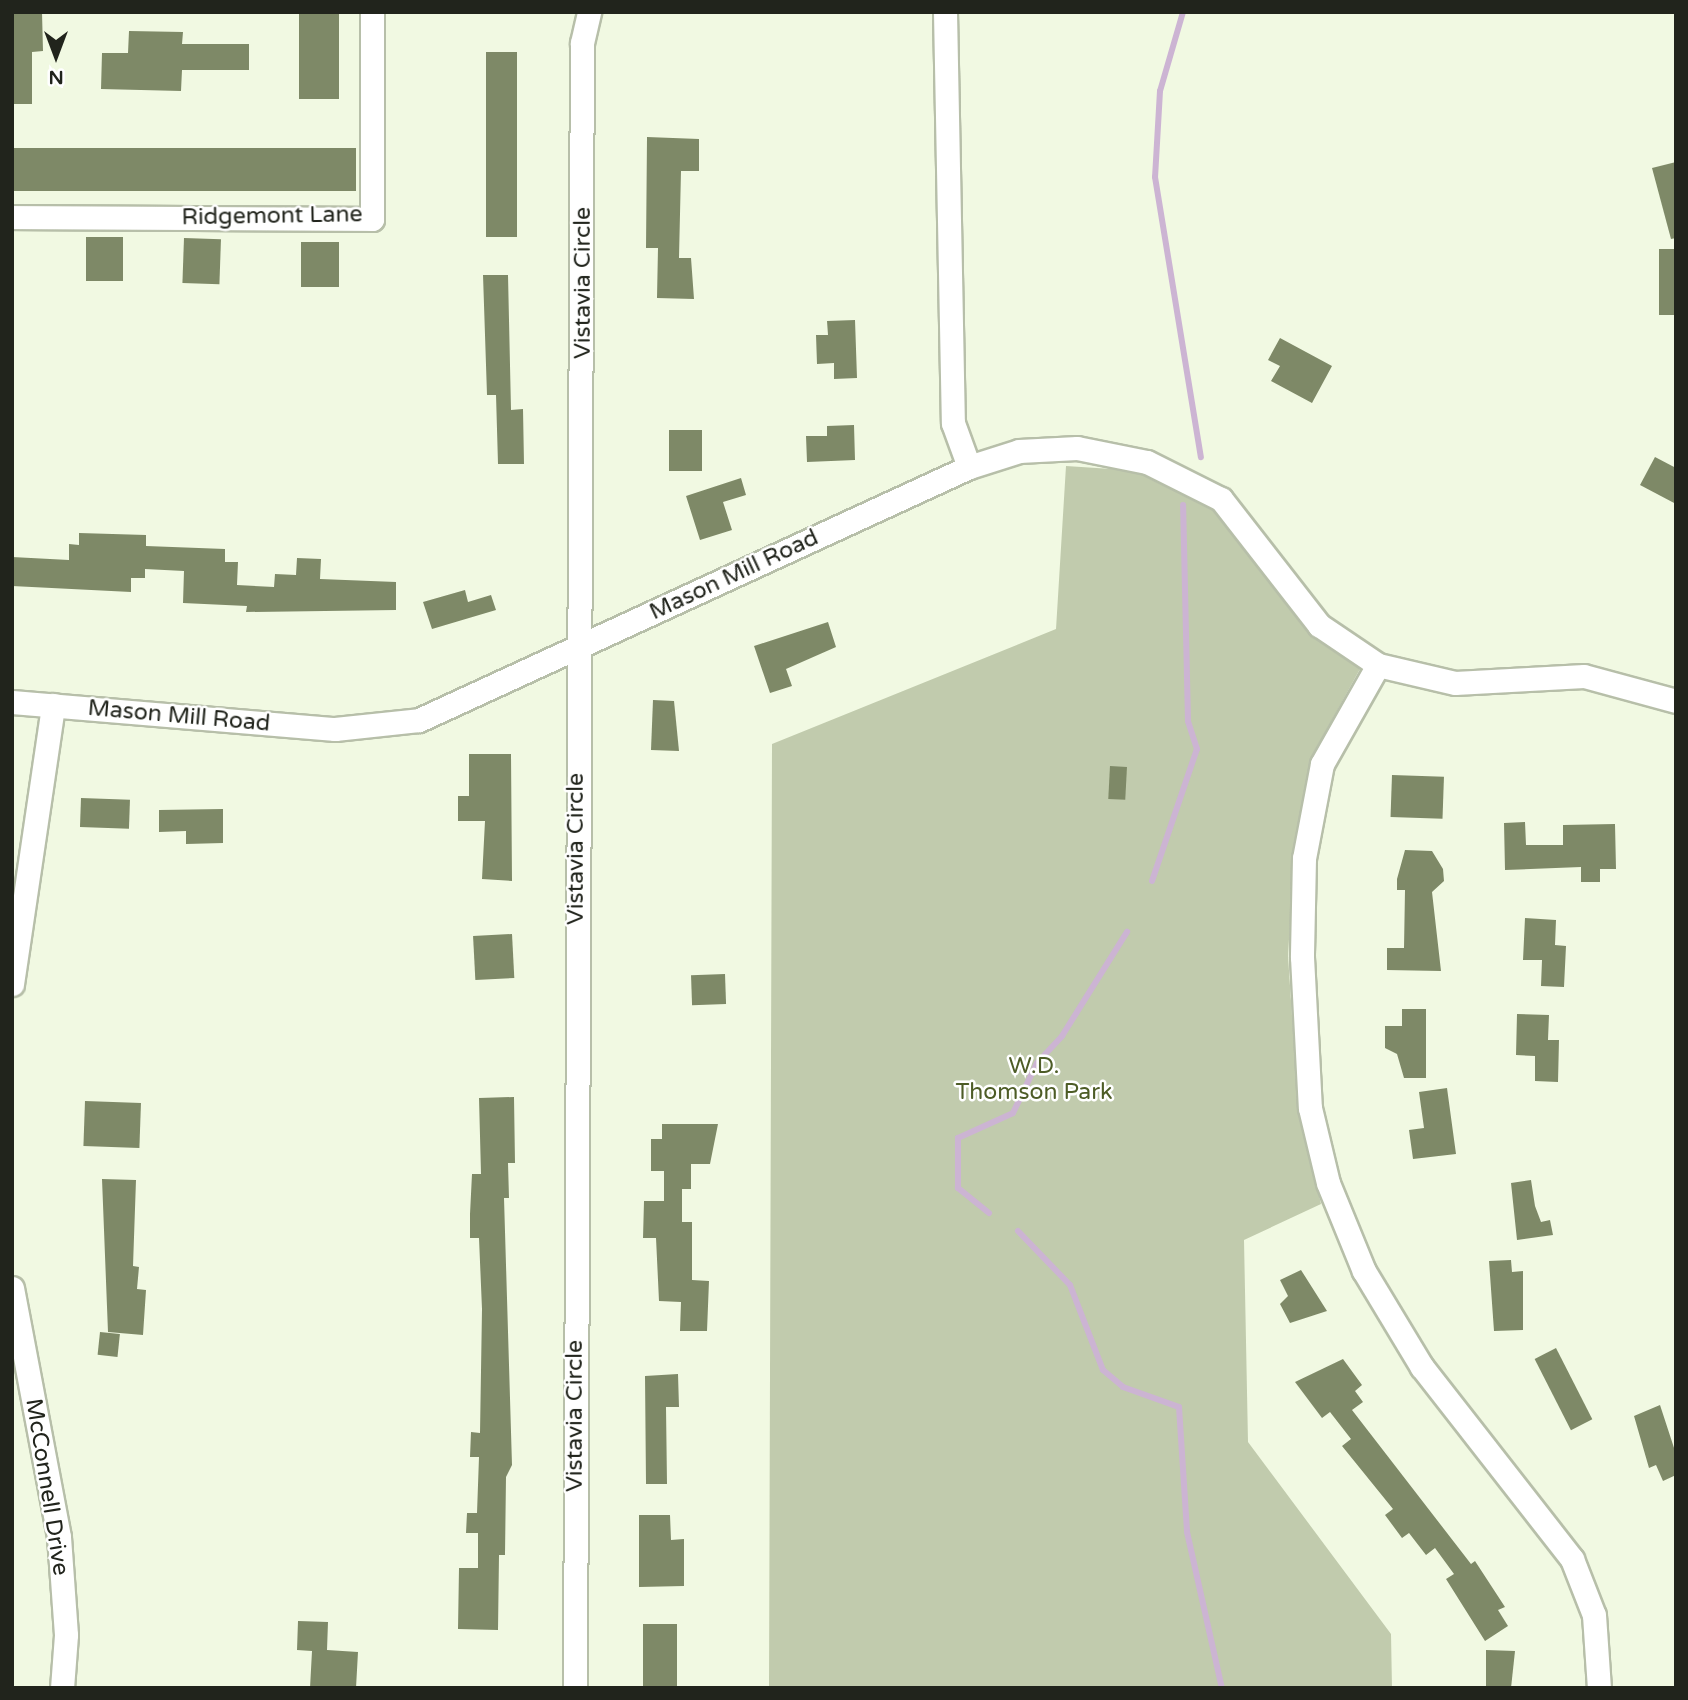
<!DOCTYPE html>
<html>
<head>
<meta charset="utf-8">
<style>
	body { margin:0 }
	#map { position:relative; width:1688px; height:1700px; overflow:hidden; background:#f1f9e2; font-family:"Varela Round",sans-serif }
	div>[style] { position:absolute }
	.green>* { inset:0; background:#c1cbad }
	.stream>* { height:6px; margin:-3px; padding:0 3px; transform-origin:3px; border-radius:3px; background:#ccb4d3 }
	.building>* { inset:0; background:#7e8967; transform-origin:0 0 }
	.roads { filter:drop-shadow(2px 0 #b7bfa9) drop-shadow(-2px 0 #b7bfa9) drop-shadow(0 2px #b7bfa9) drop-shadow(0 -2px #b7bfa9) }
	.street>* { height:23px; margin:-11.5px; padding:0 11.5px; transform-origin:11.5px; border-radius:11.5px; background:#fff }
	span { translate:-50% -50%; white-space:nowrap; text-align:center; line-height:1.15; -webkit-text-stroke:5px #fff; paint-order:stroke }
	.street-label { font-size:23px; color:#21241c }
	.park-label { font-size:23px; color:#4d5c26 }
	.frame { position:absolute; inset:0; border:14px solid #21241c; pointer-events:none }
	.north { position:absolute; left:21px; top:21px; width:70px; height:70px; -webkit-text-stroke:5px #fff; paint-order:stroke; rotate:180deg; font-size:19px; font-weight:700; line-height:28px; text-align:center; color:#21241c }
	.north::after { content:''; display:block; margin:auto; width:24px; height:32px; background:#21241c; clip-path:polygon(50% 0,100% 100%,50% 72%,0 100%) }
</style>
</head>
<body>
<div id="map">
	<div class="green">
		<i style="clip-path:polygon(1066px 466px,1142px 471px,1195px 491px,1361px 667px,1310px 760px,1294px 855px,1288px 956px,1298px 1105px,1321px 1204px,1244px 1240px,1248px 1442px,1391px 1634px,1392px 1688px,769px 1688px,772px 744px,1056px 629px)"></i>
	</div>
	<div class="stream">
		<i style="left:1183px;top:12px;width:82px;rotate:106.2deg"></i>
		<i style="left:1160px;top:91px;width:86px;rotate:93.3deg"></i>
		<i style="left:1155px;top:177px;width:284px;rotate:80.7deg"></i>
		<i style="left:1152px;top:881px;width:139px;rotate:-71.2deg"></i>
		<i style="left:1197px;top:749px;width:29px;rotate:-108deg"></i>
		<i style="left:1188px;top:721px;width:216px;rotate:-91.3deg"></i>
		<i style="left:989px;top:1213px;width:40px;rotate:-141deg"></i>
		<i style="left:958px;top:1188px;width:50px;rotate:-90deg"></i>
		<i style="left:958px;top:1138px;width:60px;rotate:-24.4deg"></i>
		<i style="left:1013px;top:1113px;width:55px;rotate:-64.4deg"></i>
		<i style="left:1037px;top:1063px;width:37px;rotate:-47deg"></i>
		<i style="left:1062px;top:1036px;width:123px;rotate:-58deg"></i>
		<i style="left:1018px;top:1231px;width:75px;rotate:46.1deg"></i>
		<i style="left:1070px;top:1285px;width:91px;rotate:68.8deg"></i>
		<i style="left:1103px;top:1370px;width:26px;rotate:40deg"></i>
		<i style="left:1123px;top:1387px;width:59px;rotate:19.7deg"></i>
		<i style="left:1179px;top:1407px;width:125px;rotate:86.3deg"></i>
		<i style="left:1187px;top:1532px;width:160px;rotate:77.4deg"></i>
	</div>
	<div class="building">
		<i style="clip-path:polygon(12px 12px,42px 12px,43px 51px,32px 52px,32px 104px,12px 104px)"></i>
		<i style="left:299px;top:12px;width:40px;height:87px"></i>
		<i style="clip-path:polygon(129px 31px,183px 32px,182px 44px,249px 44px,249px 70px,182px 70px,181px 91px,101px 89px,102px 53px,128px 53px)"></i>
		<i style="left:517px;top:52px;width:185px;height:31px;rotate:90deg"></i>
		<i style="clip-path:polygon(647px 137px,699px 139px,699px 171px,681px 171px,679px 258px,691px 258px,694px 299px,657px 298px,658px 248px,646px 248px)"></i>
		<i style="left:12px;top:148px;width:344px;height:43px"></i>
		<i style="clip-path:polygon(1676px 162px,1676px 238px,1671px 239px,1652px 168px)"></i>
		<i style="left:86px;top:237px;width:37px;height:44px"></i>
		<i style="left:184px;top:238px;width:37px;height:45px;rotate:2deg"></i>
		<i style="left:301px;top:242px;width:38px;height:45px"></i>
		<i style="left:1659px;top:249px;width:17px;height:66px"></i>
		<i style="clip-path:polygon(483px 275px,508px 275px,511px 410px,523px 409px,524px 464px,498px 464px,496px 395px,487px 395px)"></i>
		<i style="clip-path:polygon(855px 320px,857px 378px,834px 379px,834px 363px,817px 364px,816px 335px,828px 335px,827px 321px)"></i>
		<i style="clip-path:polygon(1280px 338px,1332px 366px,1312px 403px,1271px 381px,1280px 366px,1268px 360px)"></i>
		<i style="clip-path:polygon(854px 425px,855px 460px,807px 462px,806px 436px,827px 436px,827px 426px)"></i>
		<i style="left:669px;top:430px;width:33px;height:41px"></i>
		<i style="clip-path:polygon(1655px 457px,1676px 468px,1676px 504px,1640px 485px)"></i>
		<i style="clip-path:polygon(741px 478px,746px 495px,723px 502px,732px 530px,700px 540px,686px 496px)"></i>
		<i style="clip-path:polygon(79px 533px,146px 535px,146px 546px,225px 549px,225px 562px,238px 562px,237px 585px,274px 587px,275px 574px,296px 575px,297px 558px,321px 559px,320px 579px,396px 582px,396px 610px,246px 612px,247px 606px,183px 603px,184px 571px,145px 569px,145px 578px,131px 578px,131px 592px,12px 586px,12px 557px,69px 560px,69px 544px,79px 545px)"></i>
		<i style="clip-path:polygon(465px 590px,468px 602px,491px 595px,496px 610px,432px 629px,423px 602px)"></i>
		<i style="clip-path:polygon(828px 622px,836px 647px,786px 669px,792px 686px,770px 693px,754px 646px)"></i>
		<i style="clip-path:polygon(653px 700px,674px 701px,679px 751px,651px 750px)"></i>
		<i style="clip-path:polygon(469px 754px,511px 754px,512px 881px,482px 879px,485px 821px,458px 821px,458px 796px,469px 796px)"></i>
		<i style="left:1110px;top:766px;width:17px;height:33px;rotate:3deg"></i>
		<i style="left:1392px;top:775px;width:52px;height:42px;rotate:2deg"></i>
		<i style="left:81px;top:798px;width:49px;height:29px;rotate:2deg"></i>
		<i style="clip-path:polygon(223px 809px,223px 843px,186px 844px,186px 831px,159px 832px,159px 810px)"></i>
		<i style="clip-path:polygon(1525px 822px,1526px 845px,1563px 845px,1563px 825px,1615px 824px,1616px 869px,1600px 869px,1600px 882px,1581px 882px,1581px 867px,1505px 870px,1504px 823px)"></i>
		<i style="clip-path:polygon(1405px 850px,1432px 851px,1443px 869px,1444px 881px,1432px 892px,1441px 971px,1387px 970px,1387px 948px,1404px 948px,1405px 890px,1397px 890px,1397px 879px)"></i>
		<i style="clip-path:polygon(1525px 918px,1556px 920px,1555px 945px,1566px 946px,1564px 987px,1541px 986px,1542px 960px,1523px 960px)"></i>
		<i style="left:512px;top:934px;width:44px;height:39px;rotate:87deg"></i>
		<i style="left:725px;top:974px;width:30px;height:34px;rotate:88deg"></i>
		<i style="clip-path:polygon(1402px 1009px,1426px 1009px,1426px 1078px,1404px 1078px,1397px 1054px,1385px 1048px,1385px 1026px,1402px 1026px)"></i>
		<i style="clip-path:polygon(1517px 1014px,1549px 1015px,1548px 1040px,1559px 1040px,1558px 1082px,1535px 1081px,1535px 1056px,1516px 1055px)"></i>
		<i style="clip-path:polygon(1447px 1088px,1456px 1154px,1413px 1159px,1409px 1130px,1424px 1128px,1419px 1092px)"></i>
		<i style="clip-path:polygon(514px 1097px,515px 1163px,508px 1163px,509px 1198px,504px 1198px,512px 1465px,506px 1477px,505px 1555px,499px 1555px,498px 1630px,458px 1629px,459px 1568px,478px 1568px,478px 1533px,466px 1533px,467px 1513px,477px 1513px,479px 1457px,470px 1457px,471px 1432px,480px 1433px,482px 1309px,479px 1238px,470px 1238px,470px 1214px,472px 1174px,481px 1174px,479px 1098px)"></i>
		<i style="left:85px;top:1101px;width:56px;height:45px;rotate:2deg"></i>
		<i style="clip-path:polygon(662px 1124px,718px 1124px,710px 1164px,691px 1164px,691px 1189px,682px 1189px,682px 1222px,692px 1222px,692px 1280px,709px 1281px,707px 1331px,680px 1331px,681px 1302px,659px 1301px,656px 1238px,643px 1238px,644px 1201px,664px 1201px,664px 1171px,651px 1171px,651px 1139px,662px 1139px)"></i>
		<i style="clip-path:polygon(102px 1179px,136px 1180px,133px 1266px,139px 1267px,137px 1289px,146px 1290px,143px 1335px,108px 1332px)"></i>
		<i style="clip-path:polygon(1531px 1180px,1535px 1206px,1541px 1222px,1550px 1220px,1553px 1235px,1517px 1240px,1511px 1183px)"></i>
		<i style="clip-path:polygon(1511px 1260px,1512px 1272px,1523px 1271px,1523px 1330px,1494px 1331px,1489px 1261px)"></i>
		<i style="clip-path:polygon(1301px 1270px,1327px 1311px,1290px 1323px,1280px 1304px,1288px 1296px,1280px 1280px)"></i>
		<i style="left:100px;top:1332px;width:20px;height:23px;rotate:6deg"></i>
		<i style="left:1556px;top:1348px;width:80px;height:24px;rotate:63deg"></i>
		<i style="clip-path:polygon(1343px 1359px,1362px 1385px,1355px 1391px,1363px 1402px,1352px 1410px,1471px 1564px,1475px 1561px,1505px 1607px,1498px 1610px,1508px 1626px,1485px 1641px,1446px 1579px,1454px 1574px,1435px 1548px,1426px 1555px,1409px 1533px,1402px 1538px,1385px 1515px,1393px 1509px,1342px 1446px,1351px 1439px,1330px 1412px,1322px 1418px,1295px 1382px)"></i>
		<i style="clip-path:polygon(678px 1374px,679px 1407px,666px 1407px,667px 1484px,646px 1484px,645px 1376px)"></i>
		<i style="clip-path:polygon(1660px 1405px,1676px 1454px,1676px 1475px,1663px 1481px,1656px 1465px,1649px 1468px,1634px 1416px)"></i>
		<i style="clip-path:polygon(639px 1515px,670px 1515px,671px 1540px,684px 1539px,684px 1586px,639px 1587px)"></i>
		<i style="clip-path:polygon(298px 1621px,328px 1622px,327px 1650px,358px 1652px,356px 1688px,310px 1688px,312px 1651px,297px 1650px)"></i>
		<i style="left:643px;top:1624px;width:34px;height:64px"></i>
		<i style="clip-path:polygon(1486px 1650px,1515px 1651px,1511px 1688px,1486px 1688px)"></i>
	</div>
	<div class="roads">
		<div class="street">
			<i style="left:945px;top:12px;width:411px;rotate:88.9deg"></i>
			<i style="left:953px;top:423px;width:47px;rotate:70deg"></i>
			<i style="left:12px;top:217px;width:360px;rotate:0.3deg"></i>
			<i style="left:372px;top:219px;width:207px;rotate:-90deg"></i>
			<i style="left:1378px;top:665px;width:114px;rotate:119.5deg"></i>
			<i style="left:1322px;top:764px;width:96px;rotate:100.8deg"></i>
			<i style="left:1304px;top:858px;width:99px;rotate:91.2deg"></i>
			<i style="left:1302px;top:957px;width:151px;rotate:87deg"></i>
			<i style="left:1310px;top:1108px;width:77px;rotate:76.5deg"></i>
			<i style="left:1328px;top:1183px;width:95px;rotate:67.8deg"></i>
			<i style="left:1364px;top:1271px;width:112px;rotate:58.9deg"></i>
			<i style="left:1422px;top:1367px;width:244px;rotate:52deg"></i>
			<i style="left:1572px;top:1559px;width:60px;rotate:68.6deg"></i>
			<i style="left:1594px;top:1615px;width:73px;rotate:86.1deg"></i>
			<i style="left:12px;top:702px;width:324px;rotate:4.8deg"></i>
			<i style="left:335px;top:729px;width:84px;rotate:-6.1deg"></i>
			<i style="left:419px;top:720px;width:605px;rotate:-24.7deg"></i>
			<i style="left:969px;top:467px;width:52px;rotate:-17.7deg"></i>
			<i style="left:1019px;top:451px;width:58px;rotate:-3deg"></i>
			<i style="left:1077px;top:448px;width:71px;rotate:11.3deg"></i>
			<i style="left:1147px;top:462px;width:83px;rotate:26.6deg"></i>
			<i style="left:1221px;top:499px;width:160px;rotate:52.1deg"></i>
			<i style="left:1319px;top:625px;width:71px;rotate:34.1deg"></i>
			<i style="left:1378px;top:665px;width:79px;rotate:13.2deg"></i>
			<i style="left:1455px;top:683px;width:129px;rotate:-3.1deg"></i>
			<i style="left:1584px;top:676px;width:95px;rotate:15.2deg"></i>
			<i style="left:12px;top:984px;width:282px;rotate:-81.6deg"></i>
			<i style="left:12px;top:1288px;width:253px;rotate:79.3deg"></i>
			<i style="left:59px;top:1537px;width:98px;rotate:85.9deg"></i>
			<i style="left:66px;top:1635px;width:53px;rotate:94.3deg"></i>
			<i style="left:575px;top:1688px;width:1645px;rotate:-89.76deg"></i>
			<i style="left:582px;top:43px;width:32px;rotate:-77deg"></i>
		</div>
	</div>
	<div class="street-label">
		<span style="left:272px;top:216px;rotate:-1deg">Ridgemont Lane</span>
		<span style="left:583px;top:283px;rotate:-90deg">Vistavia Circle</span>
		<span style="left:734px;top:575px;rotate:-25deg">Mason Mill Road</span>
		<span style="left:179px;top:716px;rotate:5deg">Mason Mill Road</span>
		<span style="left:576px;top:849px;rotate:-90deg">Vistavia Circle</span>
		<span style="left:575px;top:1416px;rotate:-90deg">Vistavia Circle</span>
		<span style="left:47px;top:1487px;rotate:81deg">McConnell Drive</span>
	</div>
	<div class="park-label">
		<span style="left:1034px;top:1079px">W.D.<br>Thomson Park</span>
	</div>
	<div class="frame"></div>
	<div class="north">N</div>
</div>
</body>
</html>
